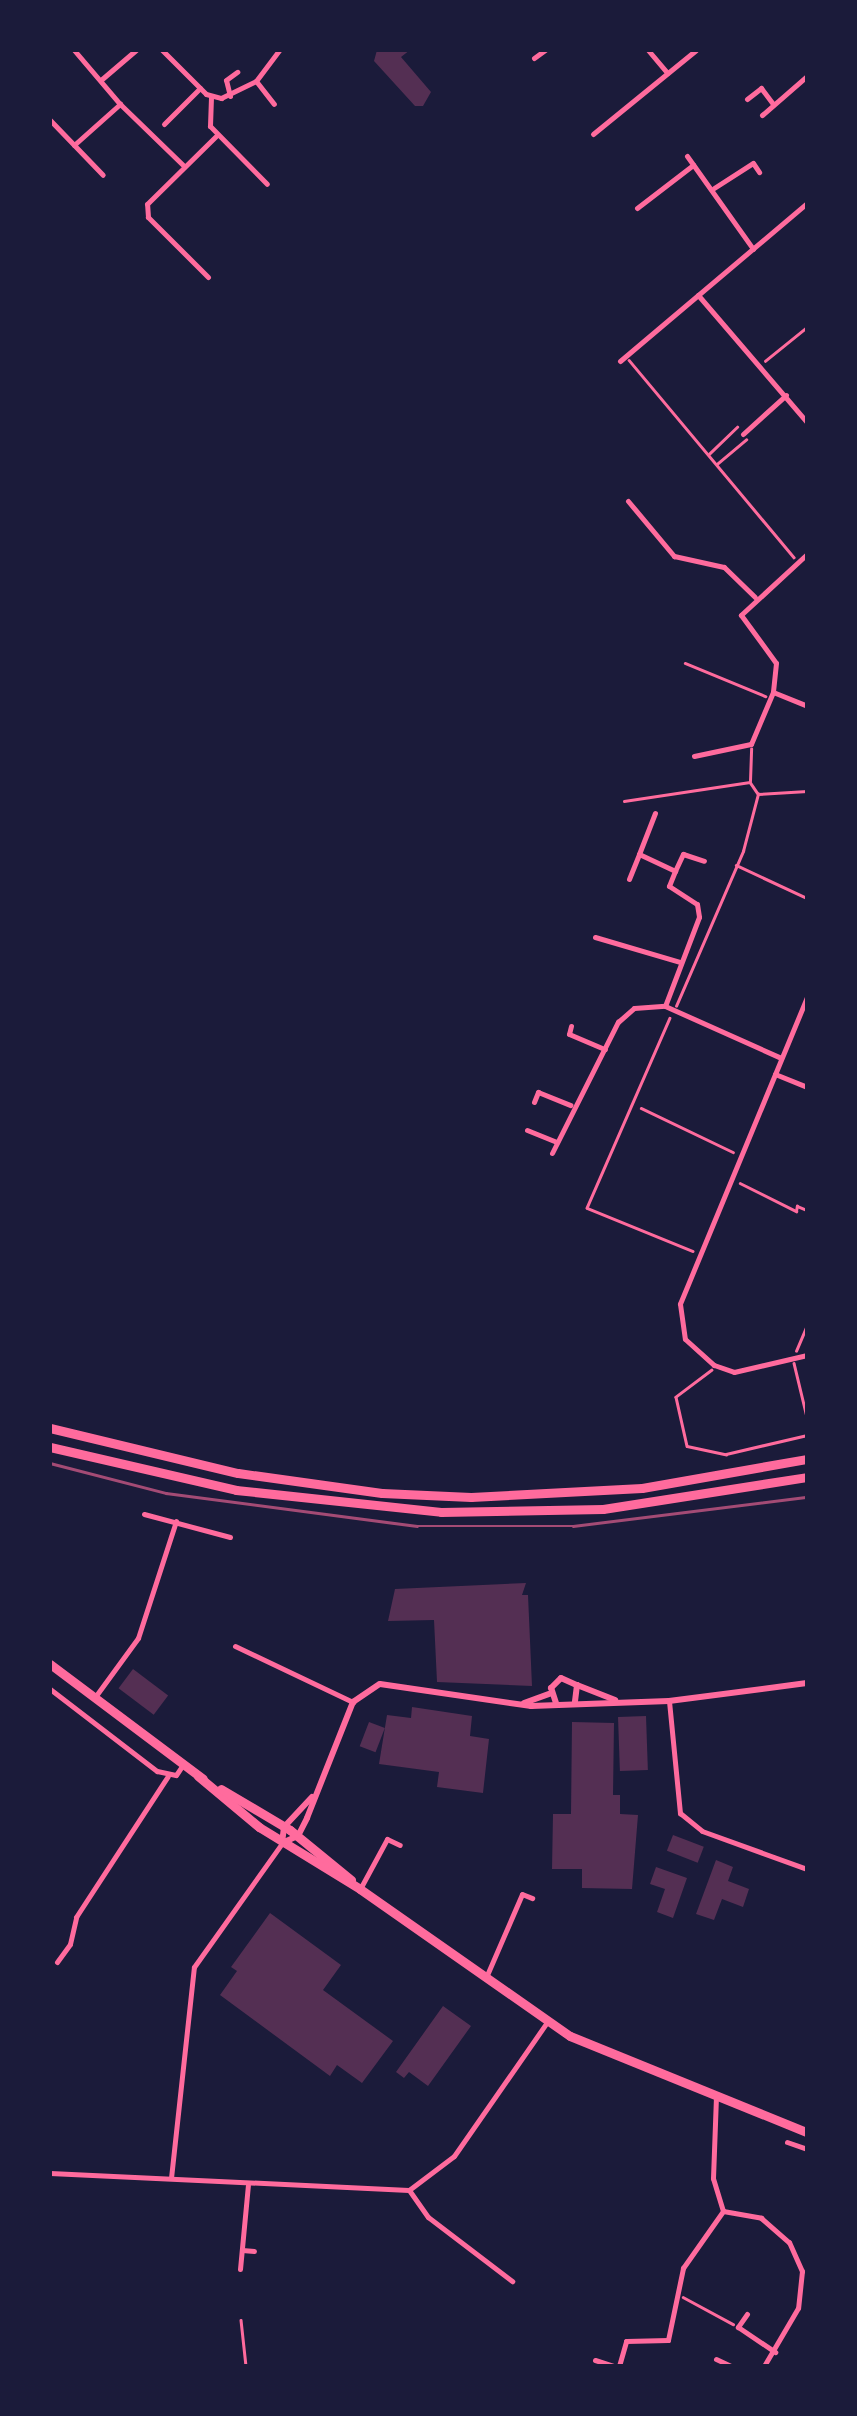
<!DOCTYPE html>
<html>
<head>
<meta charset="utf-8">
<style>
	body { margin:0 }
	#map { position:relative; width:857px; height:2416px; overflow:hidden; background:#1b1b3a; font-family:Signika,sans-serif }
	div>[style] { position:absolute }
	.building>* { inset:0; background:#542f53; transform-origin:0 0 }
	.path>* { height:2.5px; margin:-1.25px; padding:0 1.25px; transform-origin:1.25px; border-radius:1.25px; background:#ff6b9d }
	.service>* { height:2.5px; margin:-1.25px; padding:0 1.25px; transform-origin:1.25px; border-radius:1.25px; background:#ff6b9d }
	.minor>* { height:5px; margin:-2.5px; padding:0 2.5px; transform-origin:2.5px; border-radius:2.5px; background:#ff6b9d }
	.tertiary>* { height:6px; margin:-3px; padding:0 3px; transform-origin:3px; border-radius:3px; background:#ff6b9d }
	.primary>* { height:9px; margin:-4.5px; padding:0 4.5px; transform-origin:4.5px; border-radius:4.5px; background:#ff6b9d }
	.trunk>* { height:9px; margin:-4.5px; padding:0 4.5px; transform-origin:4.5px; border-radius:4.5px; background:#ff6b9d }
	.rail>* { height:2.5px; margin:-1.25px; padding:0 1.25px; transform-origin:1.25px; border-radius:1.25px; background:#a44b75 }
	span { translate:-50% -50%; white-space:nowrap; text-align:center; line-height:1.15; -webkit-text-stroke:9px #1b1b3a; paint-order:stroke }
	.frame { position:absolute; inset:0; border:52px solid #1b1b3a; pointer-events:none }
</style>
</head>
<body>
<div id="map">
	<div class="building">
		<i style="clip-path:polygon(410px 50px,401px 57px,431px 92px,423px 106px,415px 106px,374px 61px,377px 50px)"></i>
		<i style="clip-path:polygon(526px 1583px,522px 1595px,528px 1595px,532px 1686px,437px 1682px,434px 1620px,388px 1621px,395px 1589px)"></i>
		<i style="left:133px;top:1669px;width:44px;height:24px;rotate:37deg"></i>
		<i style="clip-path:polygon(412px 1707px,472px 1716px,470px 1736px,489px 1739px,483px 1793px,437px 1787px,439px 1772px,379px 1764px,387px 1715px,411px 1718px)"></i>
		<i style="left:646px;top:1716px;width:54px;height:28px;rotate:88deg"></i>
		<i style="left:369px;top:1722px;width:17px;height:26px;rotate:21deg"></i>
		<i style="clip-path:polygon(572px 1722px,614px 1723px,613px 1795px,620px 1795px,620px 1814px,638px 1815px,632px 1889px,582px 1888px,582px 1869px,552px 1869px,553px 1814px,571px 1814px)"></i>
		<i style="left:673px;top:1835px;width:33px;height:17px;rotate:21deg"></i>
		<i style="clip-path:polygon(716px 1860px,733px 1867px,728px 1881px,749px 1889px,743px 1907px,722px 1899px,714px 1920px,696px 1914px)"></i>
		<i style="clip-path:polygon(656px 1867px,687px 1878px,673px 1918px,657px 1912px,665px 1889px,650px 1884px)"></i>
		<i style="clip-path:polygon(270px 1913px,341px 1965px,323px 1990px,393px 2041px,362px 2083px,337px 2065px,330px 2076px,220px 1995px,237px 1971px,231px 1967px)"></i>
		<i style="clip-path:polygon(443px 2006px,471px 2026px,428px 2086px,409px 2072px,404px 2078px,396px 2072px)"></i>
	</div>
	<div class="path">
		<i style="left:629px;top:360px;width:257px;rotate:50.1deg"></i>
		<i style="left:765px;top:361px;width:54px;rotate:-39deg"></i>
		<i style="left:709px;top:454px;width:39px;rotate:-44deg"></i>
		<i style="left:717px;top:464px;width:38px;rotate:-40deg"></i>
		<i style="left:685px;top:663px;width:87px;rotate:22.4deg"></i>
		<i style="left:750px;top:781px;width:32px;rotate:-88deg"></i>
		<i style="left:624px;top:801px;width:127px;rotate:-8.6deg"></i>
		<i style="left:750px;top:782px;width:14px;rotate:56deg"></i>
		<i style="left:758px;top:794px;width:49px;rotate:-3.5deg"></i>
		<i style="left:736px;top:865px;width:78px;rotate:24.9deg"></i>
		<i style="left:676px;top:1006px;width:169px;rotate:-66.6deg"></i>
		<i style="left:743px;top:851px;width:59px;rotate:-75.3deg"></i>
		<i style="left:670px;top:1018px;width:207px;rotate:113.6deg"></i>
		<i style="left:587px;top:1208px;width:114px;rotate:22.1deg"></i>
		<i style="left:641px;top:1108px;width:102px;rotate:25.6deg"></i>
		<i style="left:740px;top:1183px;width:63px;rotate:26.6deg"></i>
		<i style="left:796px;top:1211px;width:5px;rotate:-79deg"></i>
		<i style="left:797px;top:1206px;width:11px;rotate:22deg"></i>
		<i style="left:796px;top:1351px;width:28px;rotate:-67deg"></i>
		<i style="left:794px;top:1363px;width:56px;rotate:76.5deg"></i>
		<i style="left:712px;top:1370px;width:45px;rotate:143.1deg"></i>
		<i style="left:676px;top:1397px;width:50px;rotate:77.3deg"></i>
		<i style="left:687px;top:1446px;width:40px;rotate:12deg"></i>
		<i style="left:726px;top:1454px;width:83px;rotate:-13.2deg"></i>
		<i style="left:683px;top:2297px;width:57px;rotate:28.4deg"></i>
	</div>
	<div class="service">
		<i style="left:241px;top:2320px;width:46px;rotate:83.8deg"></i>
	</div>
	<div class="minor">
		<i style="left:74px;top:50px;width:71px;rotate:49.6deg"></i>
		<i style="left:162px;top:50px;width:62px;rotate:45deg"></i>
		<i style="left:206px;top:94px;width:16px;rotate:15deg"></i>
		<i style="left:221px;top:98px;width:39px;rotate:-26deg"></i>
		<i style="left:256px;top:81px;width:39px;rotate:-53deg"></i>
		<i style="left:648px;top:50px;width:30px;rotate:50deg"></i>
		<i style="left:534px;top:58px;width:14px;rotate:-36deg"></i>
		<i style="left:102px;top:79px;width:45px;rotate:-40.5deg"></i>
		<i style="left:256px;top:81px;width:29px;rotate:52deg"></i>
		<i style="left:230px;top:96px;width:16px;rotate:-104deg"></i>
		<i style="left:226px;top:80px;width:14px;rotate:-36deg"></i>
		<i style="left:211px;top:97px;width:29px;rotate:92deg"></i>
		<i style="left:210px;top:126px;width:81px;rotate:45.5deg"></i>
		<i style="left:747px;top:99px;width:18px;rotate:-38deg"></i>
		<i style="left:761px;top:88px;width:20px;rotate:53deg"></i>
		<i style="left:762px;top:115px;width:60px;rotate:-40.9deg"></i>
		<i style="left:50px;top:120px;width:76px;rotate:46.1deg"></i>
		<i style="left:164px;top:124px;width:51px;rotate:-45deg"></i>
		<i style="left:593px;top:134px;width:133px;rotate:-39.2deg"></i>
		<i style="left:74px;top:145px;width:62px;rotate:-41.7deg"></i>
		<i style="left:120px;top:104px;width:88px;rotate:44.1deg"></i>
		<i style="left:687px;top:156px;width:114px;rotate:54.6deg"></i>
		<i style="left:714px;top:188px;width:46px;rotate:-32.7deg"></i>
		<i style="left:753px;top:163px;width:11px;rotate:56deg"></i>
		<i style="left:637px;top:208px;width:71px;rotate:-37.5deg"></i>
		<i style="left:208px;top:277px;width:85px;rotate:-135deg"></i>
		<i style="left:148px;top:217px;width:13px;rotate:-94deg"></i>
		<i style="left:147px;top:204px;width:98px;rotate:-44.6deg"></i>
		<i style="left:698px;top:295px;width:167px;rotate:49.4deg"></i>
		<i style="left:620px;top:361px;width:245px;rotate:-40.2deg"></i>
		<i style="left:743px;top:434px;width:58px;rotate:-42.2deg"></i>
		<i style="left:628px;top:501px;width:72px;rotate:50.1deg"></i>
		<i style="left:674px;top:556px;width:51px;rotate:12.4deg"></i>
		<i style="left:724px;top:567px;width:43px;rotate:44.1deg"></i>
		<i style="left:807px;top:554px;width:90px;rotate:137.3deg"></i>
		<i style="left:741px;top:615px;width:59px;rotate:53.9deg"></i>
		<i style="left:776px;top:663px;width:29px;rotate:96deg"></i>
		<i style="left:773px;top:692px;width:37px;rotate:22deg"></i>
		<i style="left:694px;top:756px;width:58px;rotate:-11.9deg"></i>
		<i style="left:751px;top:744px;width:56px;rotate:-67.1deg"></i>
		<i style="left:655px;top:813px;width:44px;rotate:111.3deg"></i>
		<i style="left:639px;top:854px;width:40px;rotate:25deg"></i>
		<i style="left:675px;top:871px;width:16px;rotate:112deg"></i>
		<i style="left:669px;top:886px;width:33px;rotate:33deg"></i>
		<i style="left:697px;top:904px;width:13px;rotate:81deg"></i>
		<i style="left:699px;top:917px;width:95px;rotate:110.9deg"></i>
		<i style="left:675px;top:871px;width:19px;rotate:-65deg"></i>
		<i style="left:683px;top:854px;width:22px;rotate:18deg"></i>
		<i style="left:629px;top:879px;width:27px;rotate:-68deg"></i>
		<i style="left:595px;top:937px;width:89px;rotate:16.4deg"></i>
		<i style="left:807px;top:997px;width:332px;rotate:112.5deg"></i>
		<i style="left:680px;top:1304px;width:35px;rotate:82deg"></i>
		<i style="left:685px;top:1339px;width:39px;rotate:42deg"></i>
		<i style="left:714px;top:1365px;width:21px;rotate:19deg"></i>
		<i style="left:734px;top:1372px;width:75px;rotate:-13.1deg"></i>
		<i style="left:571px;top:1026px;width:8px;rotate:104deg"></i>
		<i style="left:569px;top:1034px;width:39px;rotate:23deg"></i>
		<i style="left:775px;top:1074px;width:35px;rotate:22deg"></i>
		<i style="left:534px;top:1102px;width:11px;rotate:-68deg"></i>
		<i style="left:538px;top:1092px;width:35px;rotate:22deg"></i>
		<i style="left:527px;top:1130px;width:32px;rotate:22deg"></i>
		<i style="left:552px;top:1153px;width:147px;rotate:-63.3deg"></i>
		<i style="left:618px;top:1022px;width:21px;rotate:-41deg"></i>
		<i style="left:634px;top:1008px;width:31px;rotate:-4deg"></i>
		<i style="left:665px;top:1006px;width:127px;rotate:24.1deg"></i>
		<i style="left:144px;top:1514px;width:89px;rotate:15deg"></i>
		<i style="left:235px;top:1646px;width:131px;rotate:25.4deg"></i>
		<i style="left:50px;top:1689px;width:135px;rotate:37.5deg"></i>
		<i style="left:157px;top:1771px;width:19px;rotate:12deg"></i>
		<i style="left:176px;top:1775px;width:11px;rotate:-56deg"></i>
		<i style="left:95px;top:1697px;width:73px;rotate:-53.9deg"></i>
		<i style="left:138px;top:1638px;width:123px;rotate:-72deg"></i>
		<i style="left:669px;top:1701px;width:113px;rotate:84.4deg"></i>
		<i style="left:680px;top:1813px;width:28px;rotate:39deg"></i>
		<i style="left:702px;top:1831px;width:112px;rotate:19.9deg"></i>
		<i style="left:360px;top:1889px;width:57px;rotate:-61.6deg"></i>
		<i style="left:387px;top:1839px;width:14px;rotate:25deg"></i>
		<i style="left:57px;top:1962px;width:22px;rotate:-54deg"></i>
		<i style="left:70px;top:1944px;width:28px;rotate:-77deg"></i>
		<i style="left:76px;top:1917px;width:168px;rotate:-56.9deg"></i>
		<i style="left:487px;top:1975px;width:88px;rotate:-66.6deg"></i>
		<i style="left:522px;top:1894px;width:11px;rotate:22deg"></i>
		<i style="left:787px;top:2142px;width:21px;rotate:19deg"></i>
		<i style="left:50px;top:2173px;width:359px;rotate:2.7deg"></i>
		<i style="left:409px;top:2190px;width:56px;rotate:-37.1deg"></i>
		<i style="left:454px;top:2156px;width:163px;rotate:-55.2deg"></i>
		<i style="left:171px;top:2178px;width:212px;rotate:-83.8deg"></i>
		<i style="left:194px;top:1967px;width:152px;rotate:-54.6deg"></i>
		<i style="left:409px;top:2190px;width:33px;rotate:55deg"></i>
		<i style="left:428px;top:2217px;width:106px;rotate:37.3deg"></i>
		<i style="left:723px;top:2211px;width:39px;rotate:10deg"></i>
		<i style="left:761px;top:2218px;width:37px;rotate:41deg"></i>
		<i style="left:789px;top:2242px;width:32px;rotate:66deg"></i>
		<i style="left:802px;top:2271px;width:37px;rotate:96deg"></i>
		<i style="left:798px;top:2308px;width:67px;rotate:120.4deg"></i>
		<i style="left:242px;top:2250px;width:12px;rotate:5deg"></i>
		<i style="left:240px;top:2269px;width:84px;rotate:-84.6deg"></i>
		<i style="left:747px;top:2314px;width:16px;rotate:125deg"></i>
		<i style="left:738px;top:2327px;width:45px;rotate:34deg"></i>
		<i style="left:716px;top:2359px;width:17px;rotate:25deg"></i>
		<i style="left:595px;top:2360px;width:20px;rotate:18deg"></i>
		<i style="left:619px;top:2366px;width:26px;rotate:-74deg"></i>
		<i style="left:626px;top:2341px;width:42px;rotate:-1.4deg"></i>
		<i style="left:668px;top:2340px;width:74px;rotate:-78.2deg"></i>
		<i style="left:683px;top:2268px;width:70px;rotate:-54.9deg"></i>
		<i style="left:723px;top:2211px;width:34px;rotate:-107deg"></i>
		<i style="left:713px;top:2178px;width:80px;rotate:-87.9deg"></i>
	</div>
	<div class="tertiary">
		<i style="left:577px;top:1685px;width:41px;rotate:21.5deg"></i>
		<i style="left:524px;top:1703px;width:29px;rotate:-20deg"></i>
		<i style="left:556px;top:1703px;width:16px;rotate:-108deg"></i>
		<i style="left:551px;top:1688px;width:14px;rotate:-45deg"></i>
		<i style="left:561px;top:1678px;width:17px;rotate:24deg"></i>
		<i style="left:577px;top:1685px;width:17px;rotate:97deg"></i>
		<i style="left:312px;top:1797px;width:41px;rotate:133deg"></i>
		<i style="left:284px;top:1827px;width:16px;rotate:97deg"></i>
		<i style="left:282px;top:1843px;width:17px;rotate:-24deg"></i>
		<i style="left:298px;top:1836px;width:20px;rotate:-63deg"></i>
		<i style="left:307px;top:1818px;width:125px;rotate:-68.4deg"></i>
		<i style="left:353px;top:1702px;width:32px;rotate:-34deg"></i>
		<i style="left:380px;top:1684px;width:153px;rotate:8.3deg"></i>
		<i style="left:531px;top:1706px;width:138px;rotate:-2.1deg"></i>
		<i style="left:669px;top:1701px;width:139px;rotate:-7.4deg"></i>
	</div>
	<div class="primary">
		<i style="left:50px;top:1664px;width:191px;rotate:36.9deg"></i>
		<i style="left:198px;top:1776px;width:80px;rotate:39.9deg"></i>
		<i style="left:259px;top:1827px;width:119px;rotate:31.5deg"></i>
		<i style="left:360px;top:1889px;width:256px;rotate:35deg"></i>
		<i style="left:570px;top:2036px;width:256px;rotate:22.1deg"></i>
		<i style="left:221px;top:1789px;width:80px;rotate:30.7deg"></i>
		<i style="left:290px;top:1830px;width:79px;rotate:39.3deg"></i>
	</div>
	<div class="trunk">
		<i style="left:50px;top:1428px;width:193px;rotate:13.5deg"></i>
		<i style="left:238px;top:1473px;width:145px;rotate:7.9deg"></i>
		<i style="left:382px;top:1493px;width:89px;rotate:2.6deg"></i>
		<i style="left:471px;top:1497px;width:171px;rotate:-3deg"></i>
		<i style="left:642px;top:1488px;width:168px;rotate:-10deg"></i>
		<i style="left:50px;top:1447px;width:191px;rotate:13deg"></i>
		<i style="left:236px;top:1490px;width:206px;rotate:6.1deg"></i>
		<i style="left:441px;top:1512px;width:162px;rotate:-1.1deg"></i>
		<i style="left:603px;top:1509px;width:206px;rotate:-8.9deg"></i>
	</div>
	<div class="rail">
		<i style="left:50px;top:1463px;width:120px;rotate:14.5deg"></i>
		<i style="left:166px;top:1493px;width:253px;rotate:7.5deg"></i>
		<i style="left:417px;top:1526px;width:156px"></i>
		<i style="left:573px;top:1526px;width:236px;rotate:-7.1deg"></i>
	</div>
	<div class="frame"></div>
</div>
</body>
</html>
